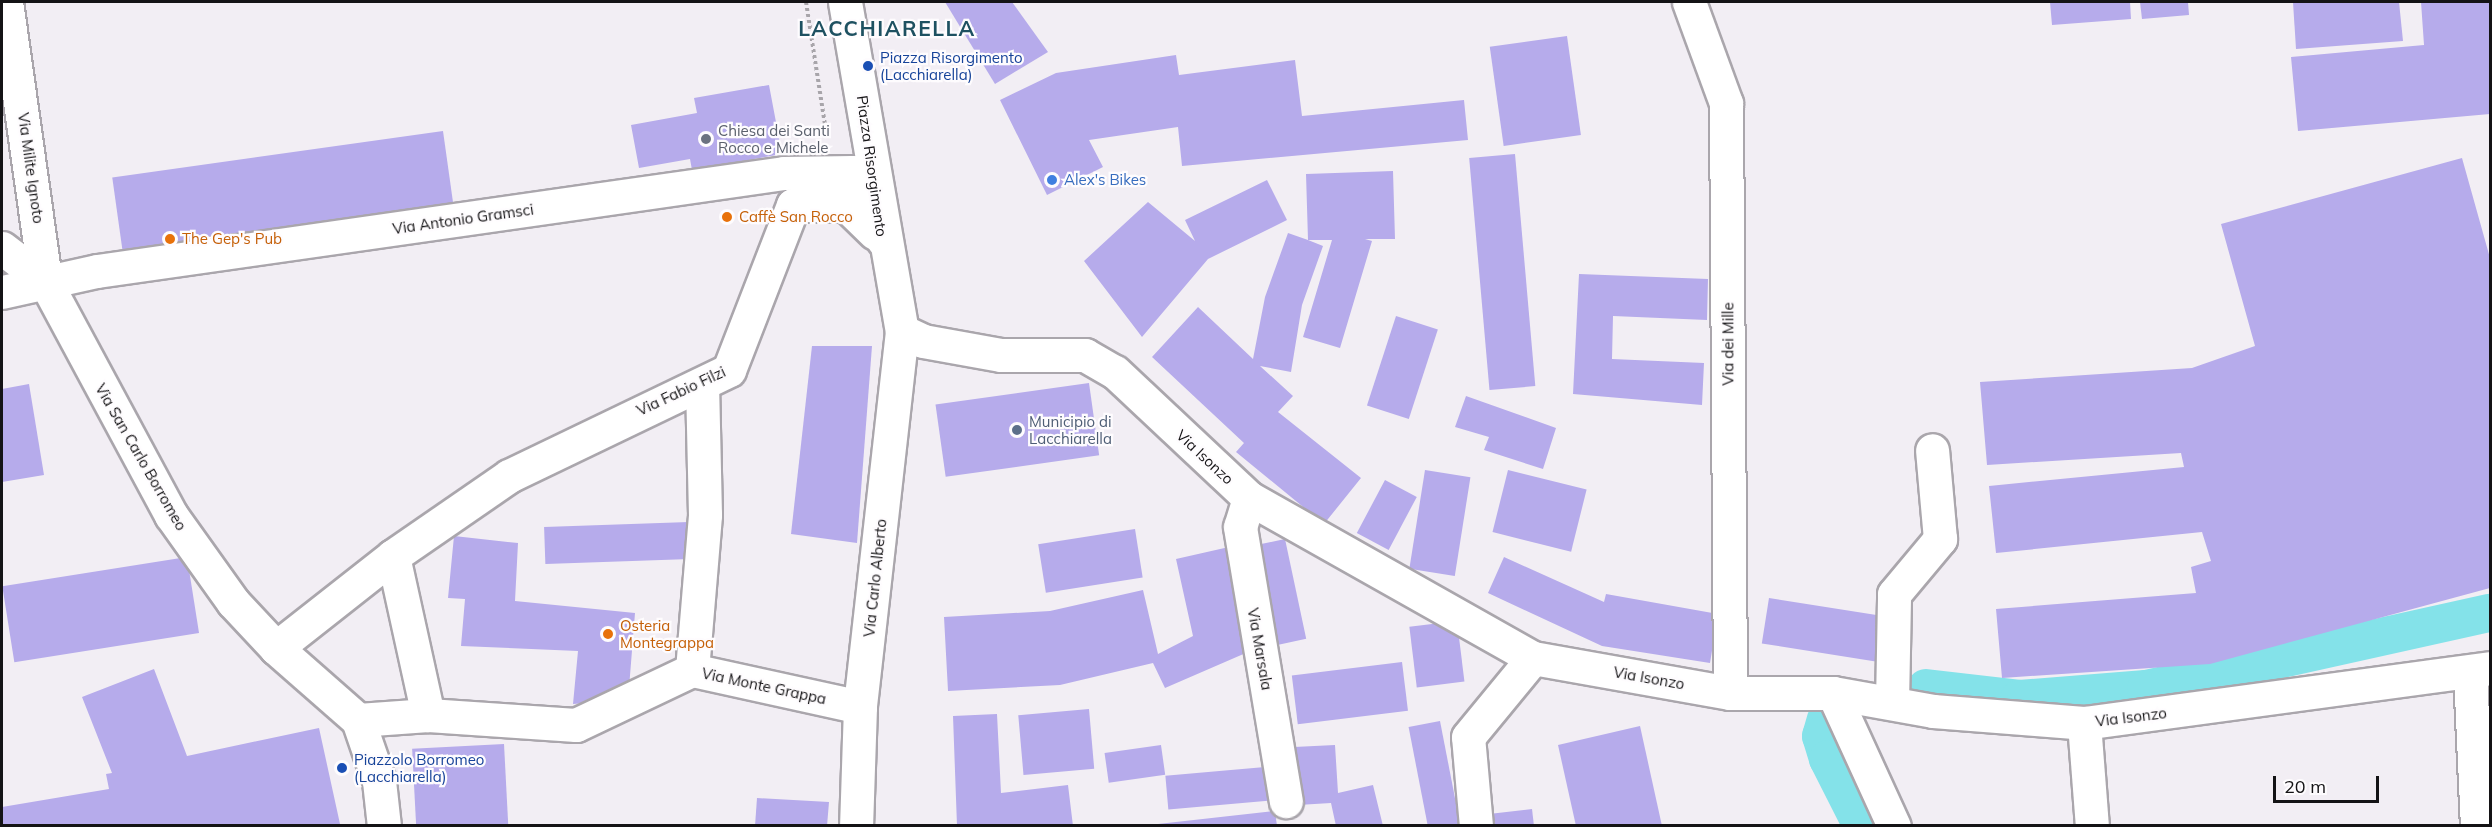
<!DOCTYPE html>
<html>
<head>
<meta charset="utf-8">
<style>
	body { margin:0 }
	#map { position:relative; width:2492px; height:827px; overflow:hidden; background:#f2eef4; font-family:Mulish,sans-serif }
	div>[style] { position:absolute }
	.canal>* { height:38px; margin:-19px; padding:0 19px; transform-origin:19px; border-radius:19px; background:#84e2e9 }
	.building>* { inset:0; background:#b6abeb; transform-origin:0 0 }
	.path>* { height:4px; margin-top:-2px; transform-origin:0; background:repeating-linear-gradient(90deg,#a8a5aa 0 3px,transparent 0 6px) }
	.roads { filter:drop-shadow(2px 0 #aaa6ac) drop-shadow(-2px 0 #aaa6ac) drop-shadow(0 2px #aaa6ac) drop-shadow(0 -2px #aaa6ac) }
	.minor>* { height:33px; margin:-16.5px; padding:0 16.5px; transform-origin:16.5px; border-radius:16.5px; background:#fff }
	.dots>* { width:16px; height:16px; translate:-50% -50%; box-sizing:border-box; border:3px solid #fefcfe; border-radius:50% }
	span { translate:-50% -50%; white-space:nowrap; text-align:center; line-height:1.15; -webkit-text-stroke:4.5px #fefcfe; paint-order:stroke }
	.transit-label { font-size:15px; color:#164399 }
	.left { translate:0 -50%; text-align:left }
	.worship-label { font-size:15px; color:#5b616d }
	.street-label { font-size:15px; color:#141315 }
	.shop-label { font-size:15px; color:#366cbe }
	.food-label { font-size:15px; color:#c56008 }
	.service-label { font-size:15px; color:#4e5e75 }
	.district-label { font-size:21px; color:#1e5161; font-weight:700; letter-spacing:1.5px }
	.frame { position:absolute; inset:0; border:3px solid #141315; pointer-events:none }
	.scale { position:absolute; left:2273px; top:776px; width:106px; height:27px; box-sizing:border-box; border:3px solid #141315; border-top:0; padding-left:8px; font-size:18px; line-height:21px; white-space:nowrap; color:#141315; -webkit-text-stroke:4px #fefcfe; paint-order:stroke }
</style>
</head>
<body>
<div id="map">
	<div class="canal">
		<i style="left:1926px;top:688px;width:94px;rotate:6.7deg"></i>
		<i style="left:2019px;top:699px;width:127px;rotate:-4.5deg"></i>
		<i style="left:2146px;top:689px;width:352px;rotate:-12.5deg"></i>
		<i style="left:1826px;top:719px;width:18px;rotate:106deg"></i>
		<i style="left:1821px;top:736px;width:24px;rotate:73deg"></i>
		<i style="left:1828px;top:759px;width:75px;rotate:63.1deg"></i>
	</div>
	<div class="building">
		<i style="clip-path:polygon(945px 2px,1012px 2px,1048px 52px,995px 84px)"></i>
		<i style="clip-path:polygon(2050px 2px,2130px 2px,2131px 19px,2052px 25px)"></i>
		<i style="clip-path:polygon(2140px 2px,2188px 2px,2189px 15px,2142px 19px)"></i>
		<i style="clip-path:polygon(2293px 2px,2399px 2px,2403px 41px,2296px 49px)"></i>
		<i style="clip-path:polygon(2421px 2px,2490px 2px,2490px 114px,2298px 131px,2291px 57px,2424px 45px)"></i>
		<i style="left:1567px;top:36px;width:100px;height:78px;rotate:82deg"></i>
		<i style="clip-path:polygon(1176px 55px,1179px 75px,1295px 60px,1302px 116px,1464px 100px,1468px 140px,1182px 166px,1178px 127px,1089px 140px,1103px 167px,1047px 195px,1000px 100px,1056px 73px)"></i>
		<i style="clip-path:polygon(769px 85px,782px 154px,692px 170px,690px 159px,639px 168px,631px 125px,697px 113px,694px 98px)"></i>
		<i style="left:443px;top:131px;width:76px;height:334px;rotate:82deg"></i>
		<i style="left:1515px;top:154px;width:233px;height:46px;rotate:85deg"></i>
		<i style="clip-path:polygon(2462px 158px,2490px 258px,2490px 588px,2210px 664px,2002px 678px,1996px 609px,2196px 593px,2191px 567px,2211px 561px,2202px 532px,1996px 553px,1989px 486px,2184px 467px,2181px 453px,1987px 465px,1980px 382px,2192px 368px,2255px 346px,2221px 224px)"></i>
		<i style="clip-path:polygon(1393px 171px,1395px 239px,1365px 239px,1372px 241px,1340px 348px,1303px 337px,1332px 240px,1308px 240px,1323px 246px,1302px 305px,1291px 372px,1260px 366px,1293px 396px,1278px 412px,1361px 478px,1324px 524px,1236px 452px,1244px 443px,1152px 357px,1198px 307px,1253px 359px,1265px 297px,1288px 233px,1308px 240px,1306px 174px)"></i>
		<i style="clip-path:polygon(1267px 180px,1287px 220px,1208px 259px,1142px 337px,1084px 261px,1148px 202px,1195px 241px,1185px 220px)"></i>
		<i style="clip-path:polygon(1579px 274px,1708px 279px,1707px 320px,1613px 316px,1612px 359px,1704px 363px,1702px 405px,1573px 394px)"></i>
		<i style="left:1396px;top:316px;width:44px;height:94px;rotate:18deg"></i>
		<i style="clip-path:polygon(812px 346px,872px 346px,857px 543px,791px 534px)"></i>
		<i style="left:1089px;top:383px;width:73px;height:155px;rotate:82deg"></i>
		<i style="clip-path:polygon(29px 384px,44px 475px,2px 482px,2px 389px)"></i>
		<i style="clip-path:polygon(1466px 396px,1556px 428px,1543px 469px,1484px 450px,1489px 437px,1455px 427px)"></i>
		<i style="left:1425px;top:470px;width:46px;height:100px;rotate:9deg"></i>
		<i style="left:1508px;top:470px;width:81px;height:64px;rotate:14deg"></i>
		<i style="left:1385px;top:480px;width:36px;height:60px;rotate:28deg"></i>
		<i style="left:689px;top:522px;width:37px;height:145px;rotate:88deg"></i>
		<i style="left:1135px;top:529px;width:49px;height:98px;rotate:81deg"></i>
		<i style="clip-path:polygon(454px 536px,518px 543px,515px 601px,635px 613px,629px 688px,611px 688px,613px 701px,573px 704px,578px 651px,461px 646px,465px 599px,448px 598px)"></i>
		<i style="left:1285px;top:539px;width:102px;height:33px;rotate:78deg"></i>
		<i style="clip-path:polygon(1229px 547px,1255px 649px,1165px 688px,1153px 663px,1060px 685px,948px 691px,944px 617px,1050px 611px,1143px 590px,1158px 654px,1193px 636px,1176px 559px)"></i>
		<i style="left:187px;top:557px;width:77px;height:187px;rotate:81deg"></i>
		<i style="clip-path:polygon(1504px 557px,1604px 602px,1606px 594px,1718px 614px,1710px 663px,1602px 646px,1488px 593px)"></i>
		<i style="left:1769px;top:598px;width:120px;height:46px;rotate:9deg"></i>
		<i style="left:1457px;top:621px;width:61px;height:48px;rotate:83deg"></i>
		<i style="left:1402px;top:662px;width:49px;height:111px;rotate:83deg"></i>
		<i style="clip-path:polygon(154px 669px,187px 756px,319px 728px,340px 824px,2px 826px,2px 807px,109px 789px,106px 774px,112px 773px,82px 697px)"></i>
		<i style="left:1089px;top:709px;width:60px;height:71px;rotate:85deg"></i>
		<i style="clip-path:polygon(997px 714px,1001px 793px,1068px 785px,1073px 826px,957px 826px,953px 716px)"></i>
		<i style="left:1440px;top:721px;width:107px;height:32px;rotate:79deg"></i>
		<i style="clip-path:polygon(1640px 726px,1662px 826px,1576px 826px,1558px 745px)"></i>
		<i style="left:504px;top:744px;width:82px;height:92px;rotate:87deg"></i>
		<i style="left:1161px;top:745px;width:30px;height:57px;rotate:82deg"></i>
		<i style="clip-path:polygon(1335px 745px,1338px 793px,1373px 785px,1383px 826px,1336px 826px,1331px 803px,1298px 805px,1294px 747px)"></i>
		<i style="left:1265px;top:767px;width:34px;height:100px;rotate:85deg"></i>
		<i style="clip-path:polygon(757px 798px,829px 802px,827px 826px,755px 826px)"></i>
		<i style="clip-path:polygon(1532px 809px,1534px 826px,1491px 826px,1489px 814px)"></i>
		<i style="clip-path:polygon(1275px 811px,1277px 826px,1158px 826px,1158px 824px)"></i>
	</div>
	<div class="path">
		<i style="left:806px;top:2px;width:137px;rotate:81.2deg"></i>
	</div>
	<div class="roads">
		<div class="minor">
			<i style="left:6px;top:2px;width:282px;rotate:82deg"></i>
			<i style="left:45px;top:281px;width:266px;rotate:61.7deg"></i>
			<i style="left:171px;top:515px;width:107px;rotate:54.5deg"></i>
			<i style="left:233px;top:602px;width:63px;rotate:46.9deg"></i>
			<i style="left:276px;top:648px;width:109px;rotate:41.3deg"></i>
			<i style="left:358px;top:720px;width:65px;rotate:71deg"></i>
			<i style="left:379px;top:781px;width:45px;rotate:83.7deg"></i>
			<i style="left:845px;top:2px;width:334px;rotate:80.2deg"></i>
			<i style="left:902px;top:331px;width:378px;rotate:96.4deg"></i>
			<i style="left:860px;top:707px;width:119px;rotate:91.9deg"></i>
			<i style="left:1689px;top:2px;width:108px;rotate:69.9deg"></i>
			<i style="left:1726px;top:103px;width:590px;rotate:89.61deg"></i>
			<i style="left:2px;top:248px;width:54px;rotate:37.5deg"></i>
			<i style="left:2px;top:292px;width:97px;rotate:-12.5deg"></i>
			<i style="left:97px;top:271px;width:694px;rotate:-8.12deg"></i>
			<i style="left:784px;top:173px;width:68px;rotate:-0.8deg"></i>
			<i style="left:852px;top:172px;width:75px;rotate:65.5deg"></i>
			<i style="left:902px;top:331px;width:23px;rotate:25deg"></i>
			<i style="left:923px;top:341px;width:79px;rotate:10.2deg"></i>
			<i style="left:1001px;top:355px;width:84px"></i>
			<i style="left:1085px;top:355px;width:34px;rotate:30deg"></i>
			<i style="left:1115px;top:372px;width:184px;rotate:43.2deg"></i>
			<i style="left:1249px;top:498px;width:326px;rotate:29.4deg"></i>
			<i style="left:1533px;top:658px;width:200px;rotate:10.1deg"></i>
			<i style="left:1730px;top:693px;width:103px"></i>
			<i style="left:1833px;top:693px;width:102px;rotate:10.2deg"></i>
			<i style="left:1933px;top:711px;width:151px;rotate:4.5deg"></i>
			<i style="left:2084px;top:723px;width:410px;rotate:-7.7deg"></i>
			<i style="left:1249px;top:498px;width:30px;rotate:107deg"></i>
			<i style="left:1240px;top:527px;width:278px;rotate:80.5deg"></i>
			<i style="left:393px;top:556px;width:141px;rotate:-34.6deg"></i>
			<i style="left:509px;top:476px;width:244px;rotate:-25.7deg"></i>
			<i style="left:729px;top:370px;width:177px;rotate:-68.8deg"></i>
			<i style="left:793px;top:205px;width:53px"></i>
			<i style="left:846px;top:205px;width:40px;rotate:44deg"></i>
			<i style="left:276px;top:648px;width:149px;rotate:-38.2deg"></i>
			<i style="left:393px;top:556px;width:163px;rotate:77.6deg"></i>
			<i style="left:428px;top:715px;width:70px;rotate:175.9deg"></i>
			<i style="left:692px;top:670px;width:156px;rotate:-85.2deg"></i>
			<i style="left:705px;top:515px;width:131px;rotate:-91.3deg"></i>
			<i style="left:2470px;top:673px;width:153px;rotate:87.4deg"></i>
			<i style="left:1833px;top:693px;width:146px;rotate:65.4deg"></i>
			<i style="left:1892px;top:703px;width:109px;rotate:-88.9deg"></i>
			<i style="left:1894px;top:594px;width:72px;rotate:-50.1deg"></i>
			<i style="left:1940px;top:539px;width:89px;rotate:-95.1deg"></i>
			<i style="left:428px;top:715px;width:148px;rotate:3.9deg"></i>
			<i style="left:576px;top:725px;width:128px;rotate:-25.4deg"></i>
			<i style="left:692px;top:670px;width:172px;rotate:12.4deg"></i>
			<i style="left:2084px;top:723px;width:103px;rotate:85.6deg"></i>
			<i style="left:1476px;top:826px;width:89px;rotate:-95.1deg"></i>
			<i style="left:1468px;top:737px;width:102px;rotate:-50.6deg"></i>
		</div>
	</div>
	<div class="dots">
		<i style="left:868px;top:66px;background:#1a4fb4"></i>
		<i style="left:706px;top:139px;background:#6b7280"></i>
		<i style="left:1052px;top:180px;background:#3f7fe0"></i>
		<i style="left:727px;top:217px;background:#e8710a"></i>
		<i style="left:170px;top:239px;background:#e8710a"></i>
		<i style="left:1017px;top:430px;background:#5c6f8a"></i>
		<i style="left:608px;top:634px;background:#e8710a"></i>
		<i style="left:342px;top:768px;background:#1a4fb4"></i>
	</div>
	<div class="transit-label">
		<span class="left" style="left:880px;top:66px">Piazza Risorgimento<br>(Lacchiarella)</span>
		<span class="left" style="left:354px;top:768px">Piazzolo Borromeo<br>(Lacchiarella)</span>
	</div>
	<div class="worship-label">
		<span class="left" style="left:718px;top:139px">Chiesa dei Santi<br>Rocco e Michele</span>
	</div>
	<div class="street-label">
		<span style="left:872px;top:166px;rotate:82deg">Piazza Risorgimento</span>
		<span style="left:31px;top:168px;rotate:82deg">Via Milite Ignoto</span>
		<span style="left:463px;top:219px;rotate:-8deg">Via Antonio Gramsci</span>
		<span style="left:1728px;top:344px;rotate:-90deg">Via dei Mille</span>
		<span style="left:681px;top:391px;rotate:-25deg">Via Fabio Filzi</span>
		<span style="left:141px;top:457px;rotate:60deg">Via San Carlo Borromeo</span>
		<span style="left:1205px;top:457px;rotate:43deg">Via Isonzo</span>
		<span style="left:875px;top:578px;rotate:-84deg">Via Carlo Alberto</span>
		<span style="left:1260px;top:649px;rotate:80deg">Via Marsala</span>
		<span style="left:1649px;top:678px;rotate:10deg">Via Isonzo</span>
		<span style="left:764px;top:686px;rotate:12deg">Via Monte Grappa</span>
		<span style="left:2131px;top:717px;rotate:-7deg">Via Isonzo</span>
	</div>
	<div class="shop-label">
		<span class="left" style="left:1064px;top:180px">Alex's Bikes</span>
	</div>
	<div class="food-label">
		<span class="left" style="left:739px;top:217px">Caffè San Rocco</span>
		<span class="left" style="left:182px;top:239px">The Gep's Pub</span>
		<span class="left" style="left:620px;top:634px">Osteria<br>Montegrappa</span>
	</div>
	<div class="service-label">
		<span class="left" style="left:1029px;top:430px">Municipio di<br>Lacchiarella</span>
	</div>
	<div class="district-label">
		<span style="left:887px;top:28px">LACCHIARELLA</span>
	</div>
	<div class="frame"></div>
	<div class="scale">20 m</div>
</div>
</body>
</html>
